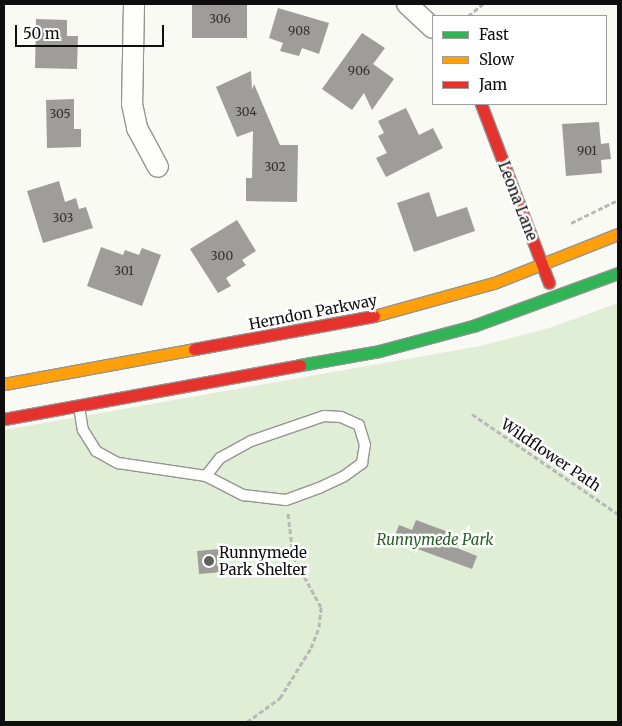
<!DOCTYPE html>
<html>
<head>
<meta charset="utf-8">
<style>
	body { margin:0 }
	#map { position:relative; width:622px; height:726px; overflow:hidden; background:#fafaf4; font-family:Merriweather,serif }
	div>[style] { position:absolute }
	.green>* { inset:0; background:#e0eed6 }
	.building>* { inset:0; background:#9e9d99; transform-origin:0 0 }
	.path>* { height:3px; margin-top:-1.5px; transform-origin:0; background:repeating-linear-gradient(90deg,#b8b8b7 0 5px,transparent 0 7.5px) }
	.roads { filter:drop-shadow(1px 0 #949492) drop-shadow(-1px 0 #949492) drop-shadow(0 1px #949492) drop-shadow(0 -1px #949492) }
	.lane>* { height:10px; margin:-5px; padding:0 5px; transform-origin:5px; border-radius:5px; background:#fefefd }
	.street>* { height:20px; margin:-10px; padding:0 10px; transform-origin:10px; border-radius:10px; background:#fefefd }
	.fast>* { height:11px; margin:-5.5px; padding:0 5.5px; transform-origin:5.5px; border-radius:5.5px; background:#30b455 }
	.slow>* { height:11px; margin:-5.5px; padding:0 5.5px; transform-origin:5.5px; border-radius:5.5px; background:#ff9f0a }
	.jam>* { height:11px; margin:-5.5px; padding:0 5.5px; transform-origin:5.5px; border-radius:5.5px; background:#e5322d }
	.dots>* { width:14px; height:14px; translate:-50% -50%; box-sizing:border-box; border:2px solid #fff; border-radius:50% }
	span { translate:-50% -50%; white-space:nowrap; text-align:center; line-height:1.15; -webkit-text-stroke:5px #fff; paint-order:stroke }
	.number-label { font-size:12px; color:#323231 }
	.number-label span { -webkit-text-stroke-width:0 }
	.street-label { font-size:15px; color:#0e0e0e }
	.park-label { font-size:15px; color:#266024; font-style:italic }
	.poi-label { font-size:15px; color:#0e0e0e }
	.left { translate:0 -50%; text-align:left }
	.frame { position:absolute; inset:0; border:5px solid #0e0e0e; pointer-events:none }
	.legend { position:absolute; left:432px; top:15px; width:175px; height:90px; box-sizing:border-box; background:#fff; border:1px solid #9f9f9f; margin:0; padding:6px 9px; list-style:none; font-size:15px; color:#0e0e0e }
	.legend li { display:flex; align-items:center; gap:10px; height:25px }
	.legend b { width:25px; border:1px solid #9f9f9f }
	.scale { position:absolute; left:15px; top:25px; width:149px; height:22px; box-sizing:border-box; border:2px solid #0e0e0e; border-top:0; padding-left:6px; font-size:15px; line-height:18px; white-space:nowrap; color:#0e0e0e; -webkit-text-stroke:4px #fff; paint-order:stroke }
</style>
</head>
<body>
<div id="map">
	<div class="green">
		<i style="clip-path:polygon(618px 303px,618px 722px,4px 722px,4px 430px,480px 346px,549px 328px)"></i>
	</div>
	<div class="building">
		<i style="left:192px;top:4px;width:55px;height:34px"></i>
		<i style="clip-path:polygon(278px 8px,329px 23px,319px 54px,302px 48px,299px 56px,280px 51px,283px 43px,269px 38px)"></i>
		<i style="clip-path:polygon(36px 19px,67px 20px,67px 36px,78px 36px,77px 69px,35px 68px)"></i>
		<i style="clip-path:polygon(362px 33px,385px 48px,373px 64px,394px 79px,372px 110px,364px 93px,352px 110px,322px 89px)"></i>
		<i style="clip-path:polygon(251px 71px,252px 90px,254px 84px,280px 145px,298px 145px,297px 202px,246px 201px,246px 178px,252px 178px,253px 131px,237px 137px,216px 87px)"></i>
		<i style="clip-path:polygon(74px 99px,74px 129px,81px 129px,81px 147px,47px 148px,46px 100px)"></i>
		<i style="clip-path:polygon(406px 108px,419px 135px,433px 128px,443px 148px,386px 177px,376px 158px,387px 153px,378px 136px,384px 133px,378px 121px)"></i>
		<i style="clip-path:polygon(599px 122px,601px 144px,609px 143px,611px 159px,601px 160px,602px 173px,566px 176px,562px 124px)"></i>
		<i style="clip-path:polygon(59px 181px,65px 202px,76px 198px,79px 209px,86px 207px,93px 228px,43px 243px,27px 191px)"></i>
		<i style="clip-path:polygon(429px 192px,437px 217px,467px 207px,475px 231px,414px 252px,397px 203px)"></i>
		<i style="clip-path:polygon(237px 220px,256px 251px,242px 260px,246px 265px,226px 278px,231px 286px,218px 293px,190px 249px)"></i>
		<i style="clip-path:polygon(101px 247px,123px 255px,125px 250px,139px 255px,142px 248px,161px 255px,142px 306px,87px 286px)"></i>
		<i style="clip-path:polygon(416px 520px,451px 533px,447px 544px,477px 556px,472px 569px,393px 540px,399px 525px,412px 530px)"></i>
		<i style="left:220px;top:549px;width:23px;height:23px;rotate:85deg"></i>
	</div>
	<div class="path">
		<i style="left:468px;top:16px;width:19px;rotate:-39deg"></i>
		<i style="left:571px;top:223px;width:52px;rotate:-26.1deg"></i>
		<i style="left:472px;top:414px;width:177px;rotate:34.4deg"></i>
		<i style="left:247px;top:722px;width:41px;rotate:-36deg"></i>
		<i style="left:280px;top:698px;width:59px;rotate:-58.2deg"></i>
		<i style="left:311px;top:648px;width:22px;rotate:-69deg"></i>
		<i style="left:319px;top:627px;width:20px;rotate:-84deg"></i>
		<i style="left:321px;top:607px;width:58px;rotate:-118.8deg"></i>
		<i style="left:293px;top:556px;width:43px;rotate:-96.6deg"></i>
	</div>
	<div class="roads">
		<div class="lane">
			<i style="left:79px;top:406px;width:24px;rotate:81deg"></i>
			<i style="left:83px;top:430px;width:25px;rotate:58deg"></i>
			<i style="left:96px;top:451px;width:25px;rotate:29deg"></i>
			<i style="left:118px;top:463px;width:89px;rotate:8.4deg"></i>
			<i style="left:206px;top:476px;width:42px;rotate:27.2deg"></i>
			<i style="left:243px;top:495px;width:43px;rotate:6.6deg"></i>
			<i style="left:286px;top:500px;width:35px;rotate:-20deg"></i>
			<i style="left:319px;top:488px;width:26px;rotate:-25deg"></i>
			<i style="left:343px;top:477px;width:24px;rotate:-36deg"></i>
			<i style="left:362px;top:463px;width:18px;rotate:-81deg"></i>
			<i style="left:365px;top:445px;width:21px;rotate:-107deg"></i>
			<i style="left:359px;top:425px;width:20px;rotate:-156deg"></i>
			<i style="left:341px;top:417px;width:17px;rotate:-177deg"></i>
			<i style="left:324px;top:416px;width:77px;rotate:161.1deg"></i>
			<i style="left:251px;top:441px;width:35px;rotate:151deg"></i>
			<i style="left:220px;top:458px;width:23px;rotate:128deg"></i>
		</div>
		<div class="street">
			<i style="left:134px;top:4px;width:100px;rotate:91.1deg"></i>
			<i style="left:132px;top:104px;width:25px;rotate:78deg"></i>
			<i style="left:137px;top:128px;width:44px;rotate:61.7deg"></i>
			<i style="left:407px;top:4px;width:35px;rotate:43deg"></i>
		</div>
		<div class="fast">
			<i style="left:300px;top:365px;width:80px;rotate:-10deg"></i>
			<i style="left:379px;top:351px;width:97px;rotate:-14.9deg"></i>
			<i style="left:473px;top:326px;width:154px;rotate:-20.1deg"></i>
		</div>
		<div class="slow">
			<i style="left:374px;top:316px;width:124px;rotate:-15.4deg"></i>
			<i style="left:494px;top:283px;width:133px;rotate:-21.6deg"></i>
			<i style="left:4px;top:384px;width:193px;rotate:-10.4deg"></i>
		</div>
		<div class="jam">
			<i style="left:481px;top:104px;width:191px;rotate:69.2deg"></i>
			<i style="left:194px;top:349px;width:183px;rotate:-10.4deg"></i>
			<i style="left:4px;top:419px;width:301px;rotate:-10.3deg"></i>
		</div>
	</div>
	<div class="dots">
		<i style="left:209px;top:561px;background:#61615e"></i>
	</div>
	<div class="number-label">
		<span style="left:220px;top:19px">306</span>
		<span style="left:299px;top:31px">908</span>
		<span style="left:359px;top:71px">906</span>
		<span style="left:246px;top:112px">304</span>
		<span style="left:60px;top:114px">305</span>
		<span style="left:587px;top:151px">901</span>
		<span style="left:275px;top:167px">302</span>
		<span style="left:63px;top:218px">303</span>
		<span style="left:222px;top:256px">300</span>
		<span style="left:124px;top:271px">301</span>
	</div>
	<div class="street-label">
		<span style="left:518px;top:201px;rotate:69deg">Leona Lane</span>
		<span style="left:313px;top:312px;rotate:-11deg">Herndon Parkway</span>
		<span style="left:551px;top:455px;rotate:34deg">Wildflower Path</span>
	</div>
	<div class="park-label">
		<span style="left:435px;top:540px">Runnymede Park</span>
	</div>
	<div class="poi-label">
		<span class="left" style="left:219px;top:561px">Runnymede<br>Park Shelter</span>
	</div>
	<div class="frame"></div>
	<ul class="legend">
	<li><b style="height:6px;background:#30b455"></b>Fast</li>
	<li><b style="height:6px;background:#ff9f0a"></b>Slow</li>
	<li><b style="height:6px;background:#e5322d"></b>Jam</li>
	</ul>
	<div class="scale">50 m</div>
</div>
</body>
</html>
